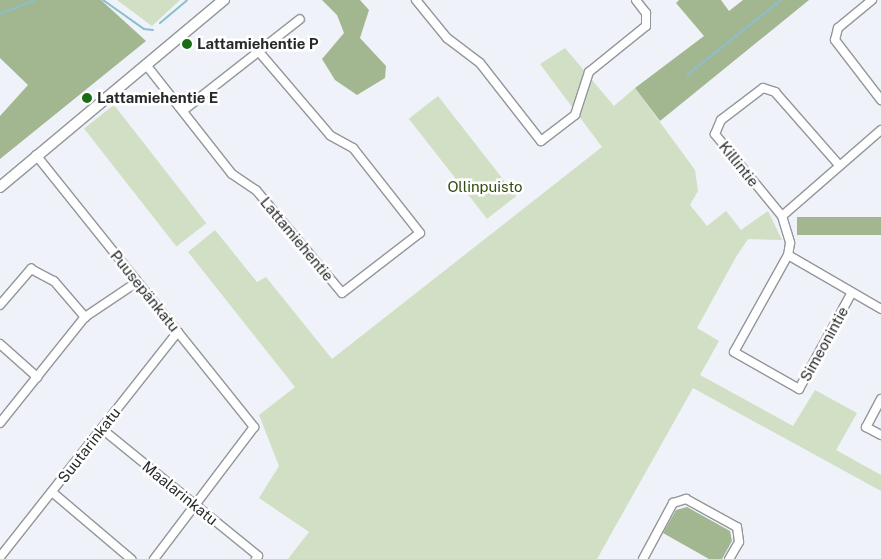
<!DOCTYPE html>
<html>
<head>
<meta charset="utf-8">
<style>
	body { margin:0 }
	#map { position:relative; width:881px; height:559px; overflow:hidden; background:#eff2f8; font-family:"Public Sans",sans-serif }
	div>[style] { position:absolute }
	.green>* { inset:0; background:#d1dfc5; transform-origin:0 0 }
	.forest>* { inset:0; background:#a2b790; transform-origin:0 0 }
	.stream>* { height:2px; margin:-1px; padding:0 1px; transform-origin:1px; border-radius:1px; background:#8bbfd0 }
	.roads { filter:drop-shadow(1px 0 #93969b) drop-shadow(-1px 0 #93969b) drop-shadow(0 1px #93969b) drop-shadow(0 -1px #93969b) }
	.minor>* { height:8px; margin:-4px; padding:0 4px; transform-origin:4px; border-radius:4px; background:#fff }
	.tertiary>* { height:10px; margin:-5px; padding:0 5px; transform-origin:5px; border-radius:5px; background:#fff }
	.dots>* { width:14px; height:14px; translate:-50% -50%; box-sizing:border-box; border:2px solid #fff; border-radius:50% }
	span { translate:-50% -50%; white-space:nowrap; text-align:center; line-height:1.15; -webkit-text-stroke:5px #fff; paint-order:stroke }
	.poi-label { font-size:15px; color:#27282a; font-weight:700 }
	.left { translate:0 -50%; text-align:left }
	.street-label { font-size:15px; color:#27282a }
	.park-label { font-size:15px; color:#324c12 }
</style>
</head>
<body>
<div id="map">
	<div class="green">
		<i style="clip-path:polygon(117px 0,180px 0,152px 26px)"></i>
		<i style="clip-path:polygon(565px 48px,614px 106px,635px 88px,695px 170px,698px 191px,690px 205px,707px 226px,726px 211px,741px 230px,768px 211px,782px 240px,748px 239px,736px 257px,697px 328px,719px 341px,700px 375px,793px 426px,815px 390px,857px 413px,836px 450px,881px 475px,881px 491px,693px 388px,597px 559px,288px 559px,309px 532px,259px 498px,279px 466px,259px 415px,295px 387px,188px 252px,215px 230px,257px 282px,266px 277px,332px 359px,602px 147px,540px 64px)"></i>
		<i style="left:438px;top:96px;width:127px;height:37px;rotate:52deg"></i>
		<i style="left:114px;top:105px;width:150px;height:38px;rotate:52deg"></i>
	</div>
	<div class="forest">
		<i style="clip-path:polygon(0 0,101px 0,146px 41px,0 159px,0 116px,28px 85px,0 58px)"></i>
		<i style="clip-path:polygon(322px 0,360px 0,369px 10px,360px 38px,386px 66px,385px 78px,357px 95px,335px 80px,322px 59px,344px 33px,337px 15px)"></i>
		<i style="clip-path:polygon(679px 0,721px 0,729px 11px,743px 0,809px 0,660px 121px,635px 88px,704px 36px,676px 3px)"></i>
		<i style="left:881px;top:217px;width:18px;height:84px;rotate:90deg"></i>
		<i style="clip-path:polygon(687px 507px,730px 531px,732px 541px,722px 559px,709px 559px,663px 533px,676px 510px)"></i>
	</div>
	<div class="stream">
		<i style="left:103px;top:0;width:50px;rotate:35.3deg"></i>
		<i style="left:144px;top:29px;width:9px;rotate:6deg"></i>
		<i style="left:0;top:14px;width:37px;rotate:-22deg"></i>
		<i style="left:160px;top:23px;width:35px;rotate:-40deg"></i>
		<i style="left:687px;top:75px;width:120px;rotate:-38.6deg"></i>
	</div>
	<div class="roads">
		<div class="minor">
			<i style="left:416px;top:0;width:49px;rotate:50.8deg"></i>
			<i style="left:447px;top:38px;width:41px;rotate:37.1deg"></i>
			<i style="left:480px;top:63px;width:99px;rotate:52deg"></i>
			<i style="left:541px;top:141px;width:43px;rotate:-37.4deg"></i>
			<i style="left:575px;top:115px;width:45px;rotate:-72deg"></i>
			<i style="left:589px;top:72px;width:73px;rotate:-38.9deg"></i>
			<i style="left:646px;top:26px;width:13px;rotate:-90deg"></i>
			<i style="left:646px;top:13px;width:16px;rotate:-128deg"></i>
			<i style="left:872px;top:0;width:44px;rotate:140.5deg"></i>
			<i style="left:838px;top:28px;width:12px;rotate:104deg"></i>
			<i style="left:835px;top:40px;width:76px;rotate:52.5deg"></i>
			<i style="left:147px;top:66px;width:137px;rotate:51.8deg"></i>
			<i style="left:232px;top:174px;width:29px;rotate:34deg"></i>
			<i style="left:256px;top:190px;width:134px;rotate:50.1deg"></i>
			<i style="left:342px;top:293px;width:98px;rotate:-37.6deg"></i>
			<i style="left:420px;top:233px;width:108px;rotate:-128.2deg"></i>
			<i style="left:353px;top:148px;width:26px;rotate:-151deg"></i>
			<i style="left:330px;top:135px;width:108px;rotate:-130.5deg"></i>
			<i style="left:184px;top:110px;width:147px;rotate:-38.1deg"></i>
			<i style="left:881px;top:130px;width:131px;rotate:139deg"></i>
			<i style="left:782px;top:216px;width:28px;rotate:73deg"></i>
			<i style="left:790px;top:243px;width:12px;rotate:99deg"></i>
			<i style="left:788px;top:255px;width:108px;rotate:30.1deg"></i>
			<i style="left:36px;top:155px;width:349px;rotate:51.3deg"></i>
			<i style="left:254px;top:427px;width:166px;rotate:127.1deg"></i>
			<i style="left:782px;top:216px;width:106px;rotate:-129.3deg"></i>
			<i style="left:715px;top:134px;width:15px;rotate:-67deg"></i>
			<i style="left:721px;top:120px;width:53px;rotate:-37.3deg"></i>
			<i style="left:763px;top:88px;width:13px;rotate:18deg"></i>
			<i style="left:775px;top:92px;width:97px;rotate:48.8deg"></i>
			<i style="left:788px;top:255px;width:111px;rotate:119.1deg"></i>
			<i style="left:734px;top:352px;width:75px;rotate:29.6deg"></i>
			<i style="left:799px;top:389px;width:108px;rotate:-61.3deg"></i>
			<i style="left:0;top:305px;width:48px;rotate:-49.3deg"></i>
			<i style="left:31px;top:269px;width:26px;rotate:28deg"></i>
			<i style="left:54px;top:281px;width:48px;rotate:49.3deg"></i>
			<i style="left:0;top:344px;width:50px;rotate:41.7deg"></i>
			<i style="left:881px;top:399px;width:32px;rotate:118deg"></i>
			<i style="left:866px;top:427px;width:17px;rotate:28deg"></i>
			<i style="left:0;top:423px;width:136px;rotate:-51.3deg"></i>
			<i style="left:85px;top:317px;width:63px;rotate:-33.9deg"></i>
			<i style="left:102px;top:429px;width:201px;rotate:39.1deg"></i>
			<i style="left:258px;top:556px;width:4px;rotate:124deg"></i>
			<i style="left:52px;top:492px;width:104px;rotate:40.3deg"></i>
			<i style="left:0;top:557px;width:287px;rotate:-51.7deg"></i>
			<i style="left:643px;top:559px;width:64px;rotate:-61.8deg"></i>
			<i style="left:673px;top:503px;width:14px;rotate:-17deg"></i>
			<i style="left:686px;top:499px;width:58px;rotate:28.8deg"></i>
			<i style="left:737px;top:527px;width:15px;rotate:82deg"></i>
			<i style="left:739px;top:542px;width:20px;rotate:120deg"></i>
		</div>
		<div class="tertiary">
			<i style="left:0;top:187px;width:292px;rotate:-39.9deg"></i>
		</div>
	</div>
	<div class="dots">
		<i style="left:187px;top:44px;background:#186d15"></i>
		<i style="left:87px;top:98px;background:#186d15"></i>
	</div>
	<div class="poi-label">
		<span class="left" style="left:197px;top:44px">Lattamiehentie P</span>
		<span class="left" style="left:97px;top:98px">Lattamiehentie E</span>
	</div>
	<div class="street-label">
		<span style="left:739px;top:164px;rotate:51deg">Killintie</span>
		<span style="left:297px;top:239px;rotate:50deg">Lattamiehentie</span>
		<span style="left:145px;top:291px;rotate:51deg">Puusepänkatu</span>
		<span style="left:824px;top:344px;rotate:-61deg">Simeonintie</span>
		<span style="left:89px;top:445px;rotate:-52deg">Suutarinkatu</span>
		<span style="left:180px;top:493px;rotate:39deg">Maalarinkatu</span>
	</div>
	<div class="park-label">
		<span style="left:485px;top:187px">Ollinpuisto</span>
	</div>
</div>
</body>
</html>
